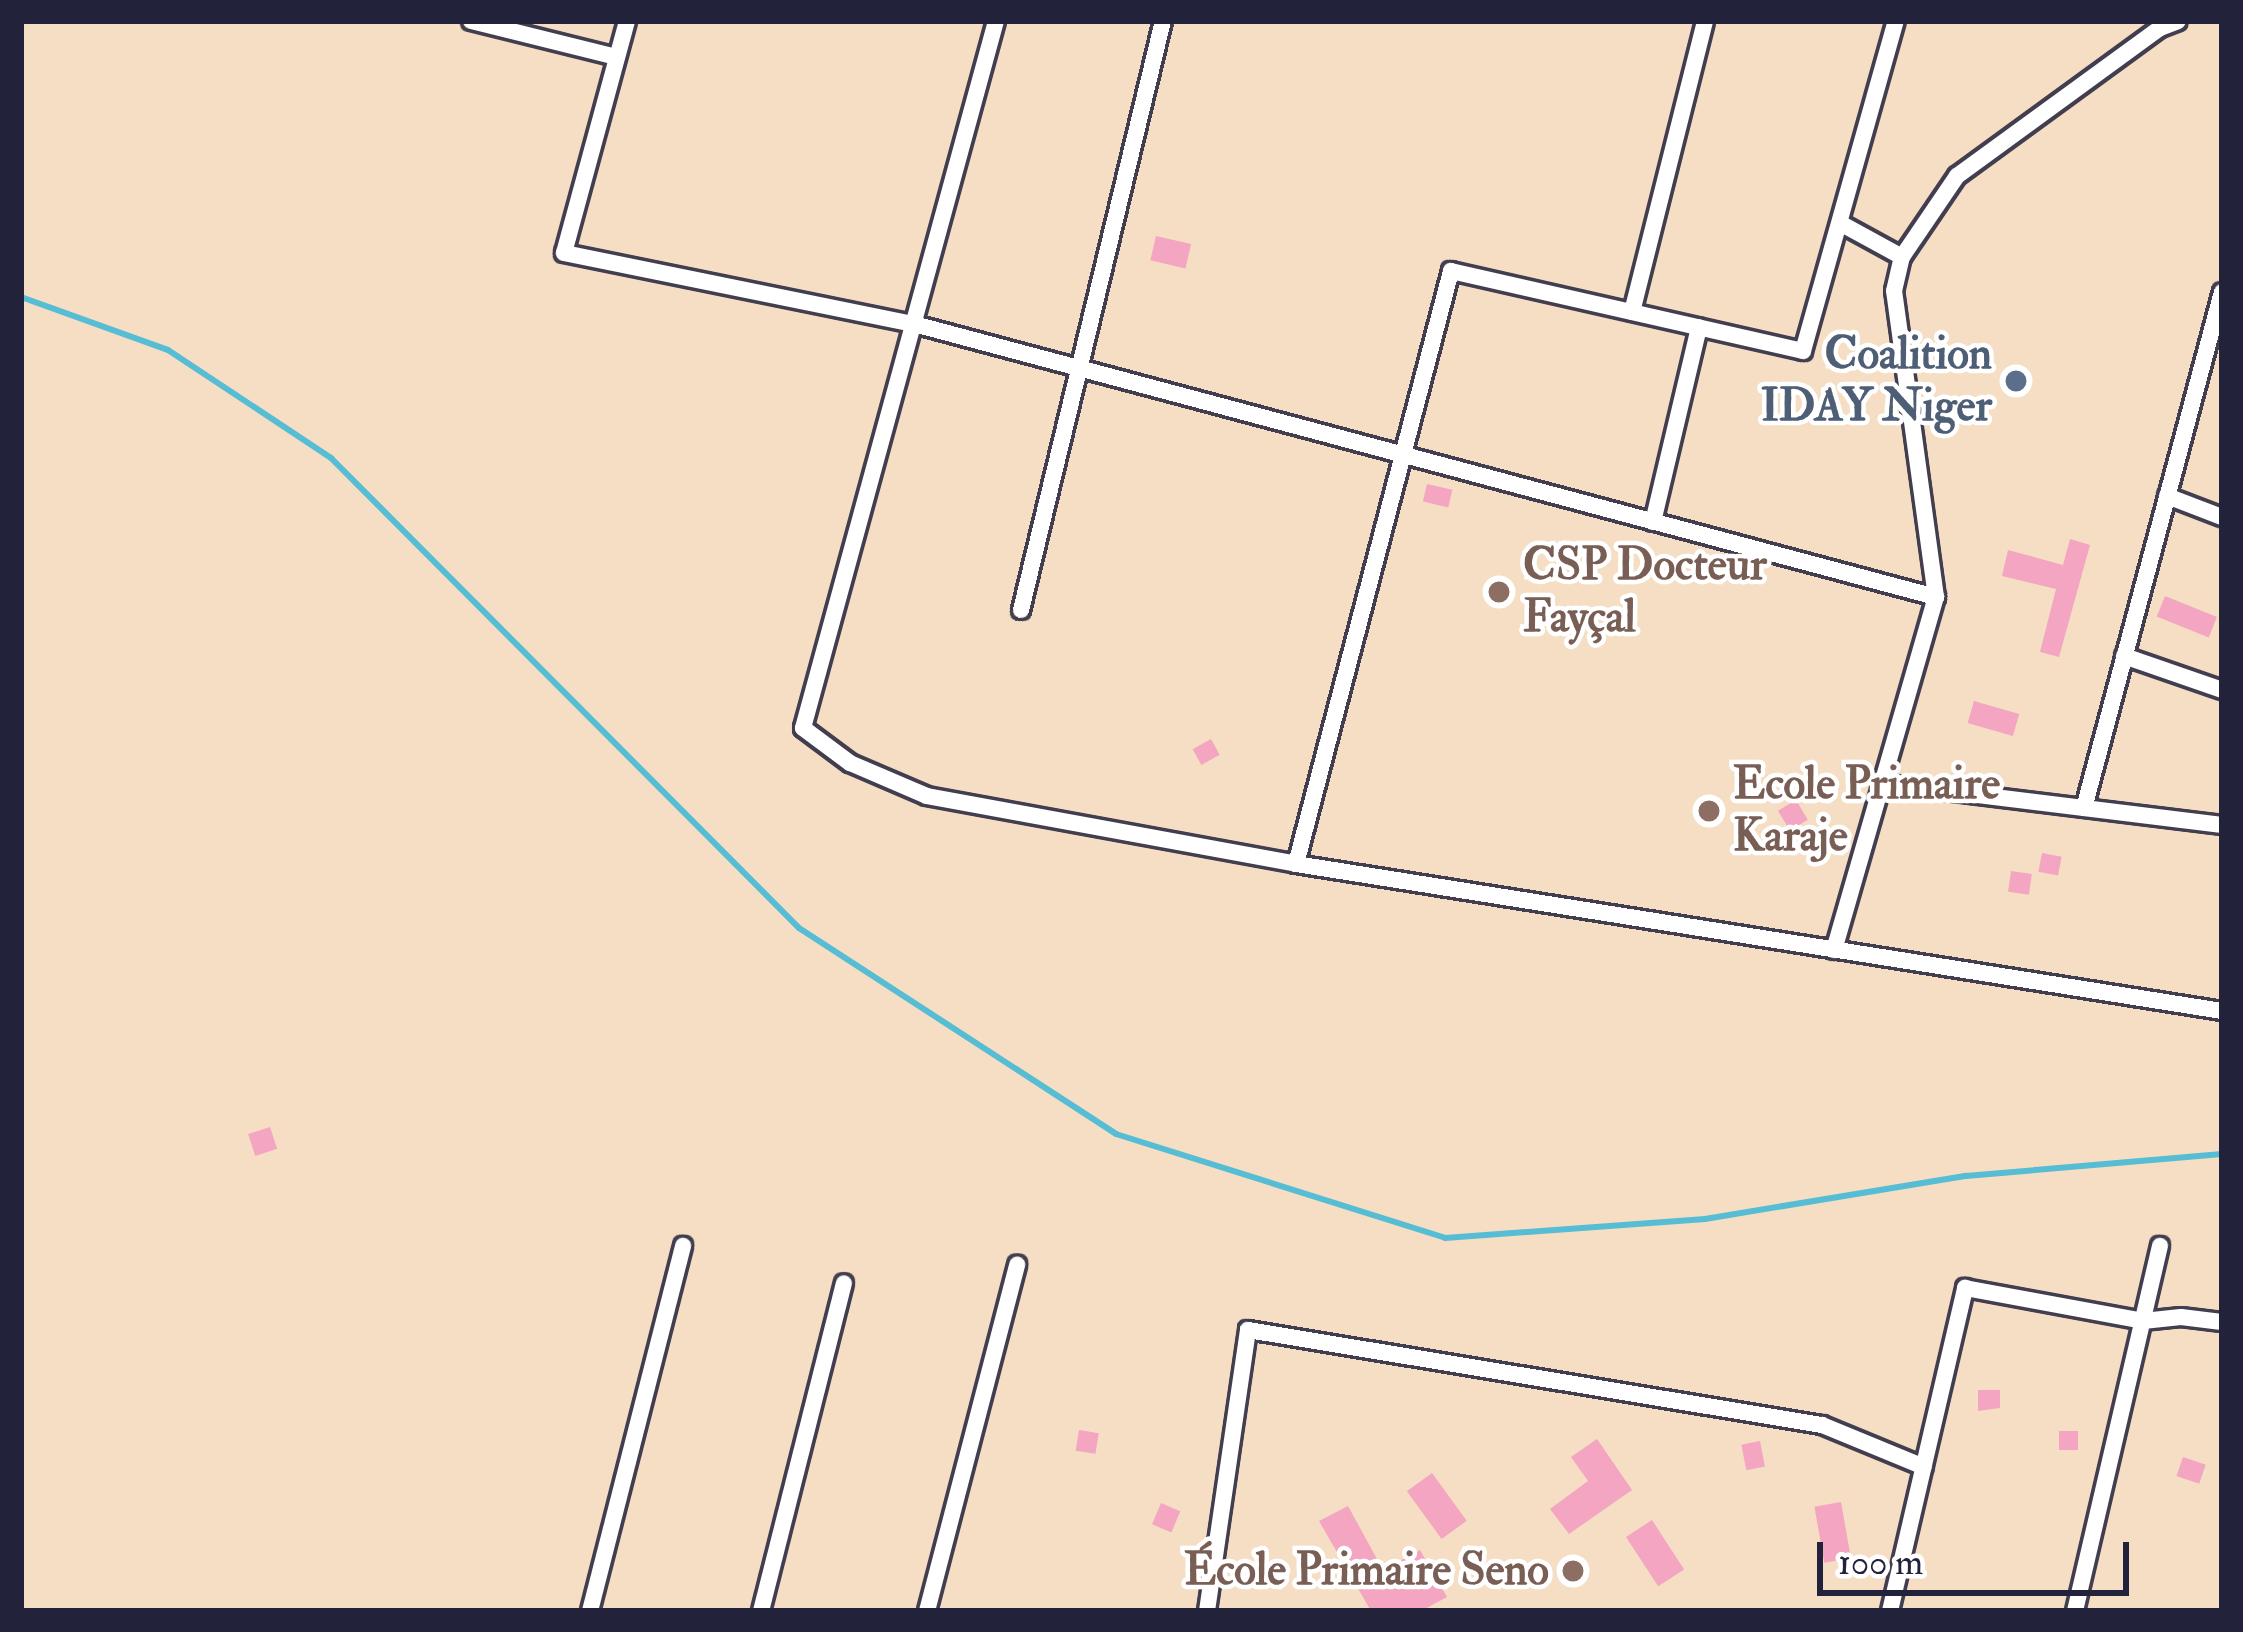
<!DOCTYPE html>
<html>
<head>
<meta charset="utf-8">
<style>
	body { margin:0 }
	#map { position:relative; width:2243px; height:1632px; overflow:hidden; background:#f5dec3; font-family:"IM FELL Double Pica",serif }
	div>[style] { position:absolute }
	.stream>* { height:6px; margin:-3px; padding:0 3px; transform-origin:3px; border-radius:3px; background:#56bdd4 }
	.building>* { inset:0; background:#f3a5c1; transform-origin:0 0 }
	.roads { filter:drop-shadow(3px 0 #423e4f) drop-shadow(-3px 0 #423e4f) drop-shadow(0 3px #423e4f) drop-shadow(0 -3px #423e4f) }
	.street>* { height:16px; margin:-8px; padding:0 8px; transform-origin:8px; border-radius:8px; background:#fff }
	.dots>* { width:33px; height:33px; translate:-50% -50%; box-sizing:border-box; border:6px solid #fff; border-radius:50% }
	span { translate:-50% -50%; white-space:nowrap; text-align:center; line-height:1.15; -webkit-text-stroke:9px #fff; paint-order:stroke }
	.service-label { font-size:45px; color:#4e5e75; font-weight:700 }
	.right { translate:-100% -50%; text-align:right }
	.education-label { font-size:45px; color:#785e54; font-weight:700 }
	.left { translate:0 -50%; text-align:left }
	.frame { position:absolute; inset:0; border:24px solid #22223b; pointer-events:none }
	.scale { position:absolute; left:1817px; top:1542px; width:312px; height:54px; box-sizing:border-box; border:6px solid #22223b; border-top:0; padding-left:15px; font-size:36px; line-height:42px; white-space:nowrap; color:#22223b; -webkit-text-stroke:9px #fff; paint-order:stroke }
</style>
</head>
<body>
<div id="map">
	<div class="stream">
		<i style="left:21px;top:297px;width:156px;rotate:19.8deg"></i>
		<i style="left:168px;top:350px;width:196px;rotate:33.5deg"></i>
		<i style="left:331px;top:458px;width:663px;rotate:45.12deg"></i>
		<i style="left:799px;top:928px;width:378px;rotate:33deg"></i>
		<i style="left:1116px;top:1134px;width:345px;rotate:17.5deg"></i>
		<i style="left:1445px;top:1238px;width:261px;rotate:-4.2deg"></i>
		<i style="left:1705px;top:1219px;width:265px;rotate:-9.4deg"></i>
		<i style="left:1966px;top:1176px;width:257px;rotate:-4.9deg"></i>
	</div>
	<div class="building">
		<i style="left:1156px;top:236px;width:36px;height:25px;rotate:13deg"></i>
		<i style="left:1427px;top:484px;width:26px;height:18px;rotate:13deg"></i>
		<i style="clip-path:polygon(2070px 539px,2090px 545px,2059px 657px,2040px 652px,2056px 589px,2002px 576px,2008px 550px,2063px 565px)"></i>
		<i style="left:2165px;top:596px;width:56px;height:22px;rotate:22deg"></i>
		<i style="left:1974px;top:701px;width:47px;height:23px;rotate:16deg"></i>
		<i style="left:1211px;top:739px;width:18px;height:21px;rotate:61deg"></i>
		<i style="left:1796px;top:800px;width:23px;height:21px;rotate:59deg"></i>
		<i style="left:2042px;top:853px;width:20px;height:19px;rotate:11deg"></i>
		<i style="left:2011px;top:871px;width:21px;height:21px;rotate:8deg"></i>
		<i style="left:270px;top:1127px;width:23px;height:23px;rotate:72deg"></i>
		<i style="clip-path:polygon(1978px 1390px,2000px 1390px,2000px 1408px,1978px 1411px)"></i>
		<i style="left:1079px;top:1430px;width:20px;height:21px;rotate:9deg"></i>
		<i style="left:2059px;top:1431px;width:19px;height:19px"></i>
		<i style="clip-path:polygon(1597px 1439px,1632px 1490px,1569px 1534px,1550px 1509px,1588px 1481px,1571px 1457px)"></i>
		<i style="left:1760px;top:1441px;width:26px;height:19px;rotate:79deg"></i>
		<i style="left:2183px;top:1457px;width:24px;height:20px;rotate:19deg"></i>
		<i style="left:1432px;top:1473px;width:59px;height:31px;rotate:54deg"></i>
		<i style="left:1841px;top:1502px;width:57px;height:27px;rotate:80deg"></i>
		<i style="left:1161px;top:1503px;width:21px;height:23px;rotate:23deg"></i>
		<i style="clip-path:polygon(1348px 1506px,1383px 1570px,1420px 1550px,1447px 1597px,1421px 1611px,1371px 1611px,1319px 1521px)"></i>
		<i style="left:1652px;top:1520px;width:59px;height:31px;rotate:57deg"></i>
	</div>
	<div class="roads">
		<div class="street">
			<i style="left:471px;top:21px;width:150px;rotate:13.9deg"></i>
			<i style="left:627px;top:21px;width:240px;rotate:105.2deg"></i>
			<i style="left:564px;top:253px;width:357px;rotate:11.5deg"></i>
			<i style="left:914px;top:324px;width:1058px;rotate:14.96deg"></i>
			<i style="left:996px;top:21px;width:733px;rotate:105.27deg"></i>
			<i style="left:803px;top:728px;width:59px;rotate:36.7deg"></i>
			<i style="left:850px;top:763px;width:84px;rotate:23.2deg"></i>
			<i style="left:927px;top:796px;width:375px;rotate:10.4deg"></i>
			<i style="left:1296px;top:864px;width:938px;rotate:9.02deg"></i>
			<i style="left:1902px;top:257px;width:98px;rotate:-55.8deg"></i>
			<i style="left:1957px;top:176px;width:251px;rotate:-36.1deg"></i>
			<i style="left:2160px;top:28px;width:19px;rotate:-21deg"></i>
			<i style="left:1632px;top:312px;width:300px;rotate:-75.9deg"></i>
			<i style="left:2167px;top:496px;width:59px;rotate:20.9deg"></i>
			<i style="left:1653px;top:522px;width:200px;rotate:-76.7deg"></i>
			<i style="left:1021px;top:610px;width:606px;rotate:-76.45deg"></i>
			<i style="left:2124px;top:656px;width:104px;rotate:19.1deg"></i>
			<i style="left:1880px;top:783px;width:345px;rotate:7deg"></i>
			<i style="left:2084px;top:808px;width:534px;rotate:-75.03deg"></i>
			<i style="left:1296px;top:864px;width:613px;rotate:-75.35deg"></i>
			<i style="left:1451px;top:271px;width:361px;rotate:12.8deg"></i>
			<i style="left:1803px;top:351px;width:343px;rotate:-74.3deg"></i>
			<i style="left:1834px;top:950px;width:367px;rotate:-73.9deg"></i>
			<i style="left:1936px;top:597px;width:309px;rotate:-97.8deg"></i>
			<i style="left:1894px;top:291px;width:35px;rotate:-77deg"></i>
			<i style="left:1902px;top:257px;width:68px;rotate:-151.2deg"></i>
			<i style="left:590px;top:1611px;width:377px;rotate:-75.7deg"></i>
			<i style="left:761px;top:1611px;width:338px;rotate:-75.8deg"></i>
			<i style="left:927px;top:1611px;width:358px;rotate:-75.4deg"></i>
			<i style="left:1207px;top:1611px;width:284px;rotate:-81.7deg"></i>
			<i style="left:1248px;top:1330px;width:582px;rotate:9.4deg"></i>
			<i style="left:1822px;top:1425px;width:110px;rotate:22.4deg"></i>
			<i style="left:1890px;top:1611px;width:332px;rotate:-76.9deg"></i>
			<i style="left:1965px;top:1288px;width:181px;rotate:10.5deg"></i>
			<i style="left:2143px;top:1321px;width:38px;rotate:-6deg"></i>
			<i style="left:2181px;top:1317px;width:41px;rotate:7deg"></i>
			<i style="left:2075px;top:1611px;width:375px;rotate:-76.9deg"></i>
		</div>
	</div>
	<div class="dots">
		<i style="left:2016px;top:381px;background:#5c6f8a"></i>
		<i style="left:1499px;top:592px;background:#8d6e63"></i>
		<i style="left:1709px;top:811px;background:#8d6e63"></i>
		<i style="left:1573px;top:1571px;background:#8d6e63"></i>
	</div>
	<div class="service-label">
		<span class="right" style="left:1992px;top:381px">Coalition<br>IDAY Niger</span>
	</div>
	<div class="education-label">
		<span class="left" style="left:1523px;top:592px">CSP Docteur<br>Fayçal</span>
		<span class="left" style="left:1733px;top:811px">Ecole Primaire<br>Karaje</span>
		<span class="right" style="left:1549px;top:1571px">École Primaire Seno</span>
	</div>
	<div class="frame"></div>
	<div class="scale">100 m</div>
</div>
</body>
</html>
